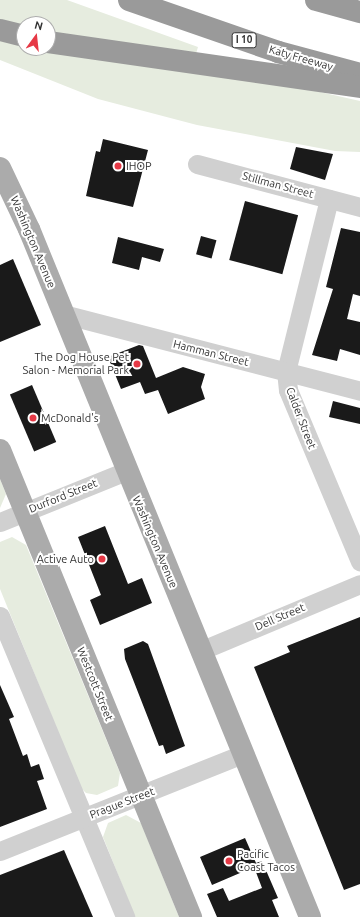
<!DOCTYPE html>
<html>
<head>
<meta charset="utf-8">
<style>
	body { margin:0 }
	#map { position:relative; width:360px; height:917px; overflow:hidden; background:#fff; font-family:Ubuntu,sans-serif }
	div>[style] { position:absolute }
	.green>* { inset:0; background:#e6ecdf }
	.building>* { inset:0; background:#1a1a1a; transform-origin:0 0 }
	.minor>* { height:19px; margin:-9.5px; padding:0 9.5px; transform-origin:9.5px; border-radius:9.5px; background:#d0d0d0 }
	.major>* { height:22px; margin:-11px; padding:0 11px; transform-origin:11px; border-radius:11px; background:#ababab }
	.highway>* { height:22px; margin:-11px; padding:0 11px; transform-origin:11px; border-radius:11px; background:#9a9a9a }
	.dots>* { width:11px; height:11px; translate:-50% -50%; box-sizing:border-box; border:2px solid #fff; border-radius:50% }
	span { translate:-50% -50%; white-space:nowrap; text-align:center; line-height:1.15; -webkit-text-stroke:4px #fff; paint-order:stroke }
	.shield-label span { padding:1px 3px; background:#fff; border:1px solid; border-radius:3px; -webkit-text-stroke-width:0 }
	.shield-label { font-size:10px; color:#333; font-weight:700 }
	.street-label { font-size:11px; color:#333 }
	.poi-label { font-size:11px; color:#333 }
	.left { translate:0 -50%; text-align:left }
	.right { translate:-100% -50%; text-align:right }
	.north { position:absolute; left:16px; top:16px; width:40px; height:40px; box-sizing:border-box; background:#fff; border:1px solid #adadad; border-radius:50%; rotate:15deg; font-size:11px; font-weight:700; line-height:16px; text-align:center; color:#333 }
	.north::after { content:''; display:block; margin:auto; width:14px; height:18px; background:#e63946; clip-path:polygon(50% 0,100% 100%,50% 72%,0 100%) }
</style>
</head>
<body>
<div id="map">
	<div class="green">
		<i style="clip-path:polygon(0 0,67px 0,198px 47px,195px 57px,48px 33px,48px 24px,24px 24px,24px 28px,0 21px)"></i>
		<i style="clip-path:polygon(0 39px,24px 44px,24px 48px,46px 48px,267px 80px,360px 101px,360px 152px,335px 151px,197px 125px,98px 99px,0 60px)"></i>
		<i style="clip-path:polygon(0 479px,6px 494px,0 508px)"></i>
		<i style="clip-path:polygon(12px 537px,26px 545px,120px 773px,118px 786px,97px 795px,86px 793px,81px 788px,0 589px,0 542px)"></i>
		<i style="clip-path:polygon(126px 815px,141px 823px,179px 917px,135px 917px,103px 837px,108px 823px)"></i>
	</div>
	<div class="building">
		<i style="clip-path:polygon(103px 139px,148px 150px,133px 207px,86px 196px,96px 151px,100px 152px)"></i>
		<i style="clip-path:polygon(296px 147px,333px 154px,325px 180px,290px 169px)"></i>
		<i style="left:245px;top:201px;width:55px;height:61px;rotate:15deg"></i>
		<i style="clip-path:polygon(341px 228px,360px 232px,360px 296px,353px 294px,347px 319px,360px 322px,360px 355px,340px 349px,337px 361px,312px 355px,333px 289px,326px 287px)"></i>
		<i style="left:201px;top:236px;width:16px;height:19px;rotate:15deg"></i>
		<i style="clip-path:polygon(118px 237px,164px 249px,160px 262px,142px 257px,139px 270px,112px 263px)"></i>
		<i style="clip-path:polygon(13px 259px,41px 325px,0 342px,0 265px)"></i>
		<i style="clip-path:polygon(139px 345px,143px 346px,156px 378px,183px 367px,205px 374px,201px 387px,205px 399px,168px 414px,158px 390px,145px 394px,140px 382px,121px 389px,108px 357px)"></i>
		<i style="left:32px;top:385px;width:62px;height:24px;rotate:67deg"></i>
		<i style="clip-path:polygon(333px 401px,360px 408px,360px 424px,329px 417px)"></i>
		<i style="clip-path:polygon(105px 526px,128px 584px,142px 578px,152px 603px,100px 625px,90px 600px,101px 595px,78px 537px)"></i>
		<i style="clip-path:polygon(360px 617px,360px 884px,344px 890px,254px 667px,290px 652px,287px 646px)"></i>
		<i style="clip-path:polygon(143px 641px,148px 644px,185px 746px,166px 754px,163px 745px,159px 746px,125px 659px,124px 649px)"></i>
		<i style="clip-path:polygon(0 685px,14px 717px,9px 719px,23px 756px,27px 754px,31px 767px,39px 764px,44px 779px,37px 781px,47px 809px,0 827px)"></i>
		<i style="clip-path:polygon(245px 838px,256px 863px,262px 861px,278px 898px,272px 900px,279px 917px,217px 917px,207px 894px,223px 888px,229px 901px,262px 888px,254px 867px,212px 885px,200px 857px)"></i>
		<i style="clip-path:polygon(64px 850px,93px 917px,0 917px,0 875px)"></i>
	</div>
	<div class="minor">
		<i style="left:197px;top:164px;width:169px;rotate:14.8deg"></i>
		<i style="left:329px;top:199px;width:177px;rotate:104deg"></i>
		<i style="left:286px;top:371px;width:19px;rotate:84deg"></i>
		<i style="left:288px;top:390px;width:186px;rotate:67.2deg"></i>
		<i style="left:63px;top:314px;width:307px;rotate:14.5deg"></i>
		<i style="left:0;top:522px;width:136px;rotate:-22deg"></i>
		<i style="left:0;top:616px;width:326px;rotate:67.4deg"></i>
		<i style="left:200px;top:651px;width:173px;rotate:-22.7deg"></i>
		<i style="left:0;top:851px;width:262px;rotate:-21.8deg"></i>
	</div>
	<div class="major">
		<i style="left:0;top:168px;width:68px;rotate:64.6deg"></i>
		<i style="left:29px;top:229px;width:743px;rotate:67.78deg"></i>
		<i style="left:0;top:450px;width:505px;rotate:67.76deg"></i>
	</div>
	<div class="highway">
		<i style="left:129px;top:0;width:158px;rotate:19.2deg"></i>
		<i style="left:278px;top:52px;width:85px;rotate:15deg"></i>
		<i style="left:316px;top:0;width:46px;rotate:15.3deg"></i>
		<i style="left:0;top:30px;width:25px;rotate:14deg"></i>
		<i style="left:48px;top:42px;width:315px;rotate:8.2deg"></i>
	</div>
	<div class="dots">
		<i style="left:118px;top:166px;background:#e63946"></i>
		<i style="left:137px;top:364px;background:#e63946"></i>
		<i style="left:33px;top:418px;background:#e63946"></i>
		<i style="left:102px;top:559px;background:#e63946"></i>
		<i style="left:229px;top:861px;background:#e63946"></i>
	</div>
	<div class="shield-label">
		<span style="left:244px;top:40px">I 10</span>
	</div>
	<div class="street-label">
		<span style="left:301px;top:58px;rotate:16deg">Katy Freeway</span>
		<span style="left:278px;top:185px;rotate:15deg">Stillman Street</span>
		<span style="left:33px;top:242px;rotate:67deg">Washington Avenue</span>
		<span style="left:211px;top:353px;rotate:14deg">Hamman Street</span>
		<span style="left:301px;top:418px;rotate:69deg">Calder Street</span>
		<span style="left:63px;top:496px;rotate:-22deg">Durford Street</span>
		<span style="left:155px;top:542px;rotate:67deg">Washington Avenue</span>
		<span style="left:280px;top:617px;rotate:-23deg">Dell Street</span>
		<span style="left:95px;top:684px;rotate:68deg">Westcott Street</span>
		<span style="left:122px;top:803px;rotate:-21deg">Prague Street</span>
	</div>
	<div class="poi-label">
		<span class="left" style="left:126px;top:166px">IHOP</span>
		<span class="right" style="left:129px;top:364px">The Dog House Pet<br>Salon - Memorial Park</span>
		<span class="left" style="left:41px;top:418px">McDonald's</span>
		<span class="right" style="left:94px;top:559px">Active Auto</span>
		<span class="left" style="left:237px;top:861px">Pacific<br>Coast Tacos</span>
	</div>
	<div class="north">N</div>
</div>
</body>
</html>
